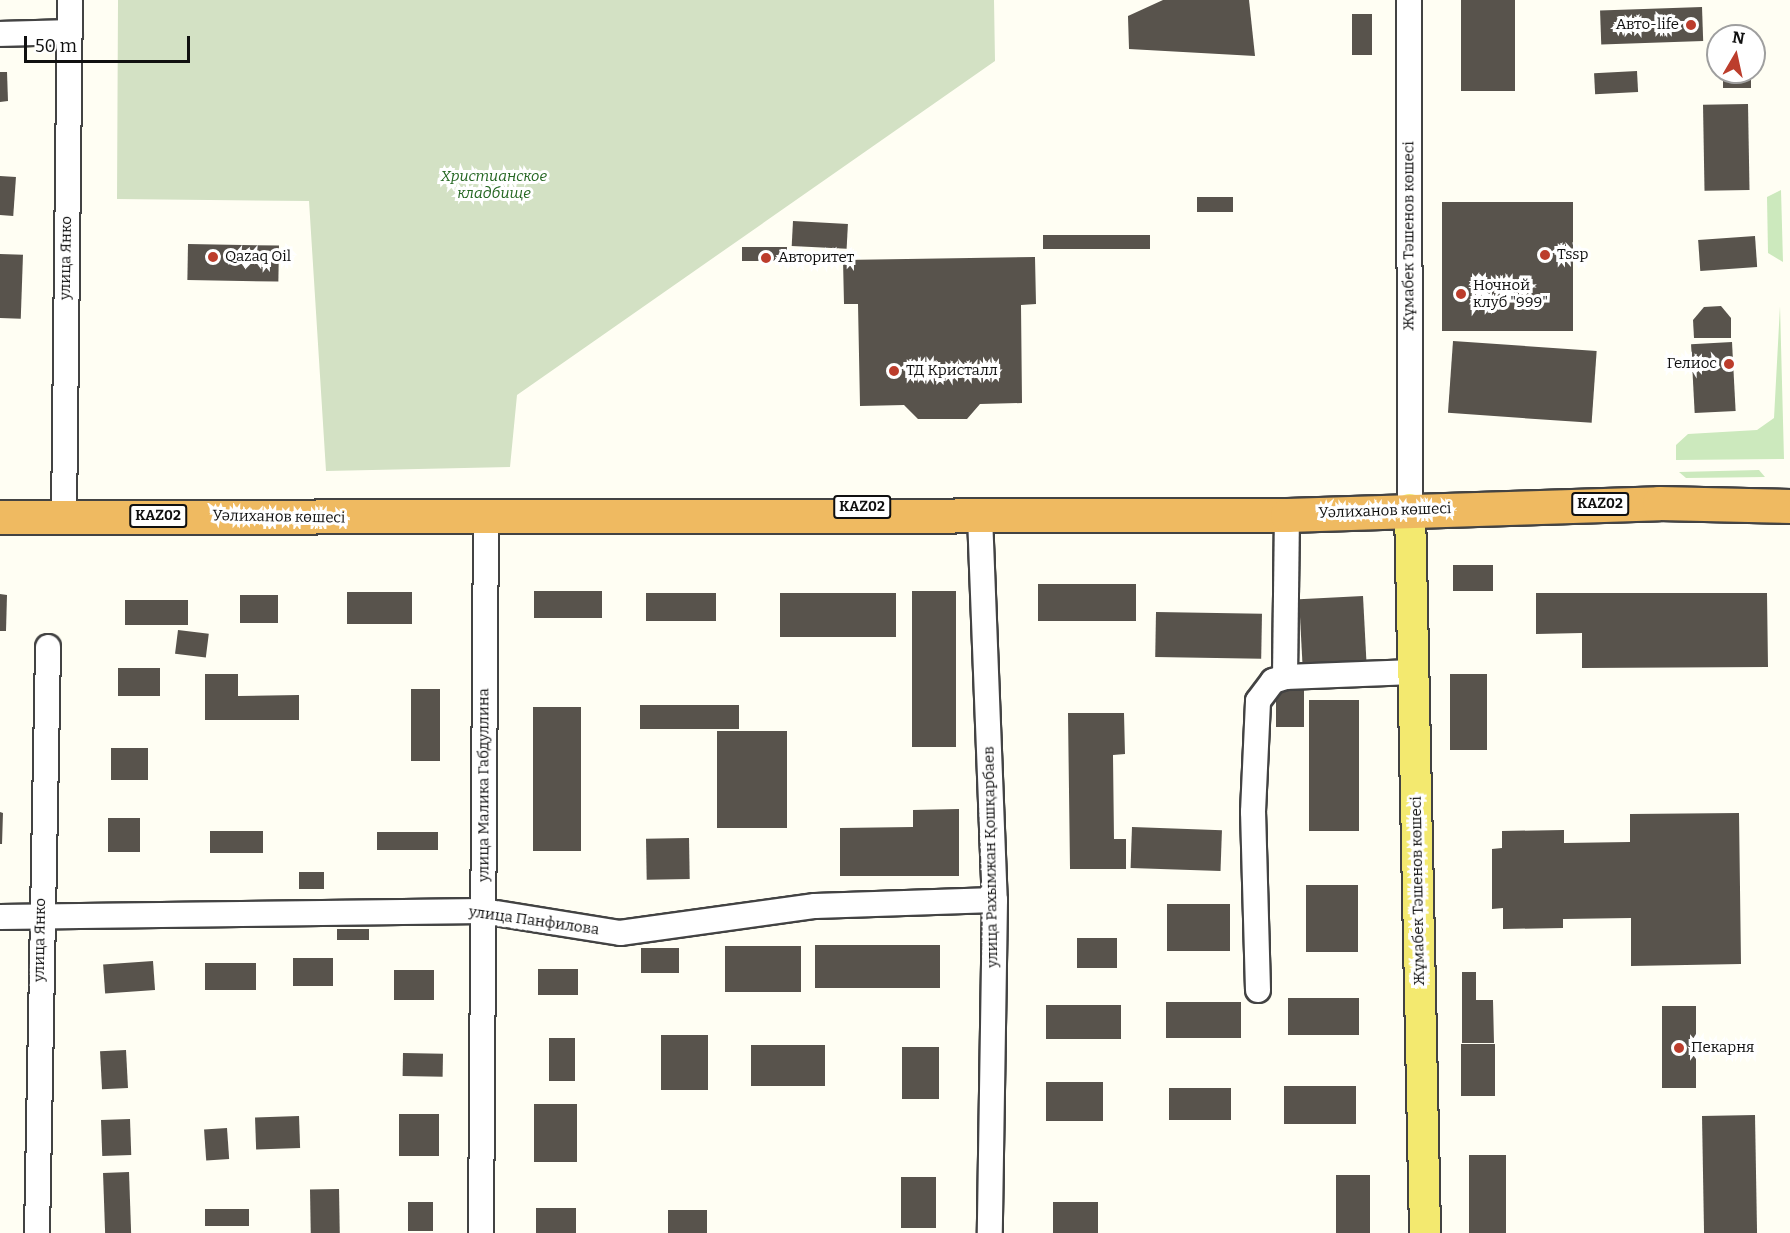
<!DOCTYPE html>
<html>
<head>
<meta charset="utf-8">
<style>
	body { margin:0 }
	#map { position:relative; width:1790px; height:1233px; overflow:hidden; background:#fffef3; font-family:Bitter,serif }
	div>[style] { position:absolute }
	.green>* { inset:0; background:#cce9bd }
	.cemetery>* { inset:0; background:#d3e1c4 }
	.building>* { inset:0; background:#58534c; transform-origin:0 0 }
	.roads { filter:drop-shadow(2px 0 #434343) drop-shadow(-2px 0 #434343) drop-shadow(0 2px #434343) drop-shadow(0 -2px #434343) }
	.minor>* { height:24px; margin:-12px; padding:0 12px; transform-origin:12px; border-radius:12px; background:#fff }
	.major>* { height:30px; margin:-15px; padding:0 15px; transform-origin:15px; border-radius:15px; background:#f3e96f }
	.highway>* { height:33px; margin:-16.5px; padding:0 16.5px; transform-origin:16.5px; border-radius:16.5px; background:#efba61 }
	.dots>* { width:16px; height:16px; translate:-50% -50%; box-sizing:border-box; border:3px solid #fff; border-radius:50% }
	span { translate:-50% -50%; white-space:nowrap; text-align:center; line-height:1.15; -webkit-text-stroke:6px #fff; paint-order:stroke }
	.shield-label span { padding:2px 4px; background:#fff; border:2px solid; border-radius:4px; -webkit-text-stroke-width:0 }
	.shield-label { font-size:14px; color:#101010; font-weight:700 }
	.poi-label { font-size:15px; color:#101010 }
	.right { translate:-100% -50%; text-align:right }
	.left { translate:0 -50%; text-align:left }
	.park-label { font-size:15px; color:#246621; font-style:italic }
	.street-label { font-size:15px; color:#101010 }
	.north { position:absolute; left:1706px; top:24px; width:60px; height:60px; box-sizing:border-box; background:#fff; border:2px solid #9f9f9f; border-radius:50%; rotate:9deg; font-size:16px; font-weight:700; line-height:24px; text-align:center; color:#101010 }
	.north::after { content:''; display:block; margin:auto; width:21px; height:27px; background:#bc3d2c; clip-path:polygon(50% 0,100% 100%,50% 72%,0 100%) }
	.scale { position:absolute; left:24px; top:36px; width:166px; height:27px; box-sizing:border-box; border:3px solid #101010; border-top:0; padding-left:8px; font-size:18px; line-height:21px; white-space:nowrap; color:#101010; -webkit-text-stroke:4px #fff; paint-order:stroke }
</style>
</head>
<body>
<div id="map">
	<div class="green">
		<i style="clip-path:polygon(1781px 190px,1783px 262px,1768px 253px,1767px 197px)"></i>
		<i style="clip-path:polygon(1780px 306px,1784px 459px,1676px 460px,1676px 445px,1688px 434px,1757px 430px,1774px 418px)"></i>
		<i style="clip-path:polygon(1759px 470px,1765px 477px,1686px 478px,1679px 472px)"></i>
	</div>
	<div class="cemetery">
		<i style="clip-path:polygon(118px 0,994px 0,995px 61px,517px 395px,510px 467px,326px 471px,309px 201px,117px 199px)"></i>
	</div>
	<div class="building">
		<i style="clip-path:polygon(1163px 0,1249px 0,1255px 56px,1129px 49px,1128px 16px)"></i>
		<i style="left:1461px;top:0;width:54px;height:91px"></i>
		<i style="left:1702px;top:7px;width:34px;height:102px;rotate:88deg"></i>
		<i style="left:1352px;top:14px;width:20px;height:41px"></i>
		<i style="left:1637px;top:71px;width:21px;height:43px;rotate:87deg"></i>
		<i style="clip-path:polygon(0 72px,7px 72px,8px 101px,0 102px)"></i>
		<i style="left:1723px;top:77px;width:28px;height:11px"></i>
		<i style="left:1748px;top:104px;width:86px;height:45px;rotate:89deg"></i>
		<i style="left:0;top:176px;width:16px;height:39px;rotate:4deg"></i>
		<i style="left:1233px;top:197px;width:15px;height:36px;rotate:90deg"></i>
		<i style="left:1442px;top:202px;width:131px;height:129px"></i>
		<i style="left:793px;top:221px;width:55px;height:25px;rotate:3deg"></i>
		<i style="left:1150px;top:235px;width:14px;height:107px;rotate:90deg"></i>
		<i style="left:1755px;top:236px;width:31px;height:57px;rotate:86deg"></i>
		<i style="left:188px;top:244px;width:91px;height:36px;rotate:1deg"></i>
		<i style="left:742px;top:247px;width:45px;height:14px"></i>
		<i style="left:0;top:254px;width:23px;height:64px;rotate:2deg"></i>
		<i style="clip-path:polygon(1035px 257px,1036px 304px,1021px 305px,1022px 403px,980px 404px,967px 419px,918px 419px,904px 405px,860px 406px,858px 304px,844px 304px,843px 260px)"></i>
		<i style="clip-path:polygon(1721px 306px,1731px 318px,1731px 338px,1694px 338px,1693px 320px,1704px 307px)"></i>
		<i style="left:1453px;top:341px;width:144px;height:72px;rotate:4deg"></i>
		<i style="left:1732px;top:342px;width:69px;height:41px;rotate:87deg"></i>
		<i style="left:1453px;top:565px;width:40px;height:26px"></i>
		<i style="left:1136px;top:584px;width:37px;height:98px;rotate:90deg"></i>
		<i style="left:534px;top:591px;width:68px;height:27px"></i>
		<i style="left:912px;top:591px;width:44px;height:156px"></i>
		<i style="left:347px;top:592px;width:65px;height:32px"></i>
		<i style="left:646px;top:593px;width:70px;height:28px"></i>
		<i style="left:780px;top:593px;width:116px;height:44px"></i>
		<i style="clip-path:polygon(1536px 593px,1767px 593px,1768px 667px,1582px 668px,1582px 633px,1536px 634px)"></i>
		<i style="clip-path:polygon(0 594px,7px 595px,6px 631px,0 631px)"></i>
		<i style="left:240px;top:595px;width:38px;height:28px"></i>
		<i style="left:1363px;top:596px;width:72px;height:64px;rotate:87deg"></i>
		<i style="left:125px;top:600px;width:63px;height:25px"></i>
		<i style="left:1156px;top:612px;width:106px;height:45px;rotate:1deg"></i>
		<i style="left:178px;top:630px;width:31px;height:24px;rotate:7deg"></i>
		<i style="left:118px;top:668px;width:42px;height:28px"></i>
		<i style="clip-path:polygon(205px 674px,238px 674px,238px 696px,299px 695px,299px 720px,205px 720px)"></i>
		<i style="left:1487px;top:674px;width:76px;height:37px;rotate:90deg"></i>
		<i style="left:1276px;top:682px;width:28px;height:45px"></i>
		<i style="left:411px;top:689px;width:29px;height:72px"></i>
		<i style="left:1309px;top:700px;width:50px;height:131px"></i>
		<i style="left:640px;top:705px;width:99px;height:24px"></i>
		<i style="left:533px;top:707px;width:48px;height:144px"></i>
		<i style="clip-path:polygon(1068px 713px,1124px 713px,1125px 754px,1113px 755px,1114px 839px,1126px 839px,1126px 869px,1070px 869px)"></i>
		<i style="left:717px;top:731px;width:70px;height:97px"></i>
		<i style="left:111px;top:748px;width:37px;height:32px"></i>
		<i style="clip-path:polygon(959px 809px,959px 876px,840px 876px,840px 828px,913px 827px,913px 810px)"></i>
		<i style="clip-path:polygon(0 812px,3px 813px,2px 844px,0 844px)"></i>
		<i style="clip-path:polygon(1739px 813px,1741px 964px,1631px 966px,1631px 918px,1563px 919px,1563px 928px,1503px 929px,1503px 908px,1492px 909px,1492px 849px,1502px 848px,1502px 831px,1564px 830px,1564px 843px,1630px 842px,1630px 814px)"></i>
		<i style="left:108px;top:818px;width:32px;height:34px"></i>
		<i style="left:1132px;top:827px;width:90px;height:41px;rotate:2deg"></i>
		<i style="left:210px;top:831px;width:53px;height:22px"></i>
		<i style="left:377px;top:832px;width:61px;height:18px"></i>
		<i style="left:689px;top:838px;width:41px;height:43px;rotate:89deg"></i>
		<i style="left:299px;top:872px;width:25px;height:17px"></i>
		<i style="left:1306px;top:885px;width:52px;height:67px"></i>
		<i style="left:1167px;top:904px;width:63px;height:47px"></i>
		<i style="left:337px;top:929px;width:32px;height:11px"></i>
		<i style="left:1077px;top:938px;width:40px;height:30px"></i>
		<i style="left:940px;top:945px;width:43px;height:125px;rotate:90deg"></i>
		<i style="left:725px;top:946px;width:76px;height:46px"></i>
		<i style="left:641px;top:948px;width:38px;height:25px"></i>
		<i style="left:293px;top:958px;width:40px;height:28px"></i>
		<i style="left:153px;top:961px;width:29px;height:50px;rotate:86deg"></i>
		<i style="left:205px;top:963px;width:51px;height:27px"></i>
		<i style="left:538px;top:969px;width:40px;height:26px"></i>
		<i style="left:394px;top:970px;width:40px;height:30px"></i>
		<i style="clip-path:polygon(1462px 972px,1476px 972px,1476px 1000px,1493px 1000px,1494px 1043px,1462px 1043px)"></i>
		<i style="left:1288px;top:998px;width:71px;height:37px"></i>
		<i style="left:1166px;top:1002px;width:75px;height:36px"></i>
		<i style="left:1046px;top:1005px;width:75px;height:34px"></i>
		<i style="left:1662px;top:1006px;width:34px;height:82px"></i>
		<i style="left:661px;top:1035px;width:47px;height:55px"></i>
		<i style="left:549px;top:1038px;width:26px;height:43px"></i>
		<i style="left:1495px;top:1044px;width:52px;height:34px;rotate:90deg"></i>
		<i style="left:751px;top:1045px;width:74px;height:41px"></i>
		<i style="left:902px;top:1047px;width:37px;height:52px"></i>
		<i style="left:126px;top:1050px;width:38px;height:26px;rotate:87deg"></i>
		<i style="left:403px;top:1053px;width:40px;height:23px;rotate:1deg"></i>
		<i style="left:1046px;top:1082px;width:57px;height:39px"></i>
		<i style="left:1284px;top:1086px;width:72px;height:38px"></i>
		<i style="left:1231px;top:1088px;width:32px;height:62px;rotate:90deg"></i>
		<i style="left:534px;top:1104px;width:43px;height:58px"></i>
		<i style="left:399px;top:1114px;width:40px;height:42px"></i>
		<i style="left:1755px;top:1115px;width:118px;height:53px;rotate:89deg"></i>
		<i style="left:299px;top:1116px;width:32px;height:44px;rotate:88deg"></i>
		<i style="left:130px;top:1119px;width:36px;height:29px;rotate:88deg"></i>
		<i style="left:227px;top:1128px;width:31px;height:23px;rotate:86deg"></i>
		<i style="left:1469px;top:1155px;width:37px;height:78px"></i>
		<i style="left:129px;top:1172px;width:61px;height:26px;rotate:88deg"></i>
		<i style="left:1336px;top:1175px;width:34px;height:58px"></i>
		<i style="left:901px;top:1177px;width:35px;height:51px"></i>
		<i style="left:339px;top:1189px;width:44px;height:29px;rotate:89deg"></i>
		<i style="left:408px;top:1202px;width:25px;height:29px"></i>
		<i style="left:1053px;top:1202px;width:45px;height:31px"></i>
		<i style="left:536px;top:1208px;width:40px;height:25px"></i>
		<i style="left:249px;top:1209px;width:17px;height:44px;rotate:90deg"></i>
		<i style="left:668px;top:1210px;width:39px;height:23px"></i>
	</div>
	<div class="roads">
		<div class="minor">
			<i style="left:1409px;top:0;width:509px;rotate:89.89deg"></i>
			<i style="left:0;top:34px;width:70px;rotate:-1.6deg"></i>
			<i style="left:980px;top:516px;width:384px;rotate:87.8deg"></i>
			<i style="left:995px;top:900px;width:333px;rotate:90.9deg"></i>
			<i style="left:64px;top:517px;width:517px;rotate:-89.34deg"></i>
			<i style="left:1285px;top:677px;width:162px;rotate:-89.3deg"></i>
			<i style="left:0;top:917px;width:483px;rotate:-0.7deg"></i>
			<i style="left:483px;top:911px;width:139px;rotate:9.1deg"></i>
			<i style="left:620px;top:933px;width:197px;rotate:-7.9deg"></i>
			<i style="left:815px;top:906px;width:180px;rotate:-1.9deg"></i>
			<i style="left:1258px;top:990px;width:178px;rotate:-91.6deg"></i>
			<i style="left:1253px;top:812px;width:111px;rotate:-87.4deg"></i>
			<i style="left:1258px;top:701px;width:25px;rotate:-53deg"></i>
			<i style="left:1273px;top:681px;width:13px;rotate:-18deg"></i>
			<i style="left:1285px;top:677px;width:129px;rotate:-2.2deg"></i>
			<i style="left:37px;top:1233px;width:586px;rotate:-88.92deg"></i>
			<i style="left:481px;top:1233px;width:715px;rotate:-89.6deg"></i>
		</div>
		<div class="major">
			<i style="left:1410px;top:509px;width:724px;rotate:88.81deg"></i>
		</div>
		<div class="highway">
			<i style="left:0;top:517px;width:1287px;rotate:-0.09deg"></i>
			<i style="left:1287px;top:515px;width:372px;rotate:-1.8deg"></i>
			<i style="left:1659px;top:503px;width:131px;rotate:1.3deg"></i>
		</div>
	</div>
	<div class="dots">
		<i style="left:1691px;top:25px;background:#bc3d2c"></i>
		<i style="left:1545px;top:255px;background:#bc3d2c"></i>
		<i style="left:213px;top:257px;background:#bc3d2c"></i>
		<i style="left:766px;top:258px;background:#bc3d2c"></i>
		<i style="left:1461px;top:294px;background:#bc3d2c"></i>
		<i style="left:1729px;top:364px;background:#bc3d2c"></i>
		<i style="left:894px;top:371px;background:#bc3d2c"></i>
		<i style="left:1679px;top:1048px;background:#bc3d2c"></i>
	</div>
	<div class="shield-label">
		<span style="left:1600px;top:504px">KАZ02</span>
		<span style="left:862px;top:507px">KАZ02</span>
		<span style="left:158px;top:516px">KАZ02</span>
	</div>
	<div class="poi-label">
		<span class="right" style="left:1679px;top:25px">Авто-life</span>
		<span class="left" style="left:1557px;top:255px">Tssp</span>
		<span class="left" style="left:225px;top:257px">Qazaq Oil</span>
		<span class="left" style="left:778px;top:258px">Авторитет</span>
		<span class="left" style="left:1473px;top:294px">Ночной<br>клуб "999"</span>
		<span class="right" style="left:1717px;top:364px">Гелиос</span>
		<span class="left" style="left:906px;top:371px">ТД Кристалл</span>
		<span class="left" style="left:1691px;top:1048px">Пекарня</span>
	</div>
	<div class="park-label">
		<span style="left:494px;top:185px">Христианское<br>кладбище</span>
	</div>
	<div class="street-label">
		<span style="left:1409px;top:236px;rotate:-90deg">Жұмабек Тәшенов көшесі</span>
		<span style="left:66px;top:258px;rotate:-89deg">улица Янко</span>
		<span style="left:1385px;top:511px;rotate:-2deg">Уәлиханов көшесі</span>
		<span style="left:279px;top:517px;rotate:1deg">Уәлиханов көшесі</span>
		<span style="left:484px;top:785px;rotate:-90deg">улица Малика Габдуллина</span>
		<span style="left:991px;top:857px;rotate:-91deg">улица Рахымжан Қошқарбаев</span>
		<span style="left:1418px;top:891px;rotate:-91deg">Жұмабек Тәшенов көшесі</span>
		<span style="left:534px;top:921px;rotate:8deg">улица Панфилова</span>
		<span style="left:40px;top:940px;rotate:-89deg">улица Янко</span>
	</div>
	<div class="north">N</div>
	<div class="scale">50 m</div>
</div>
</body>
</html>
